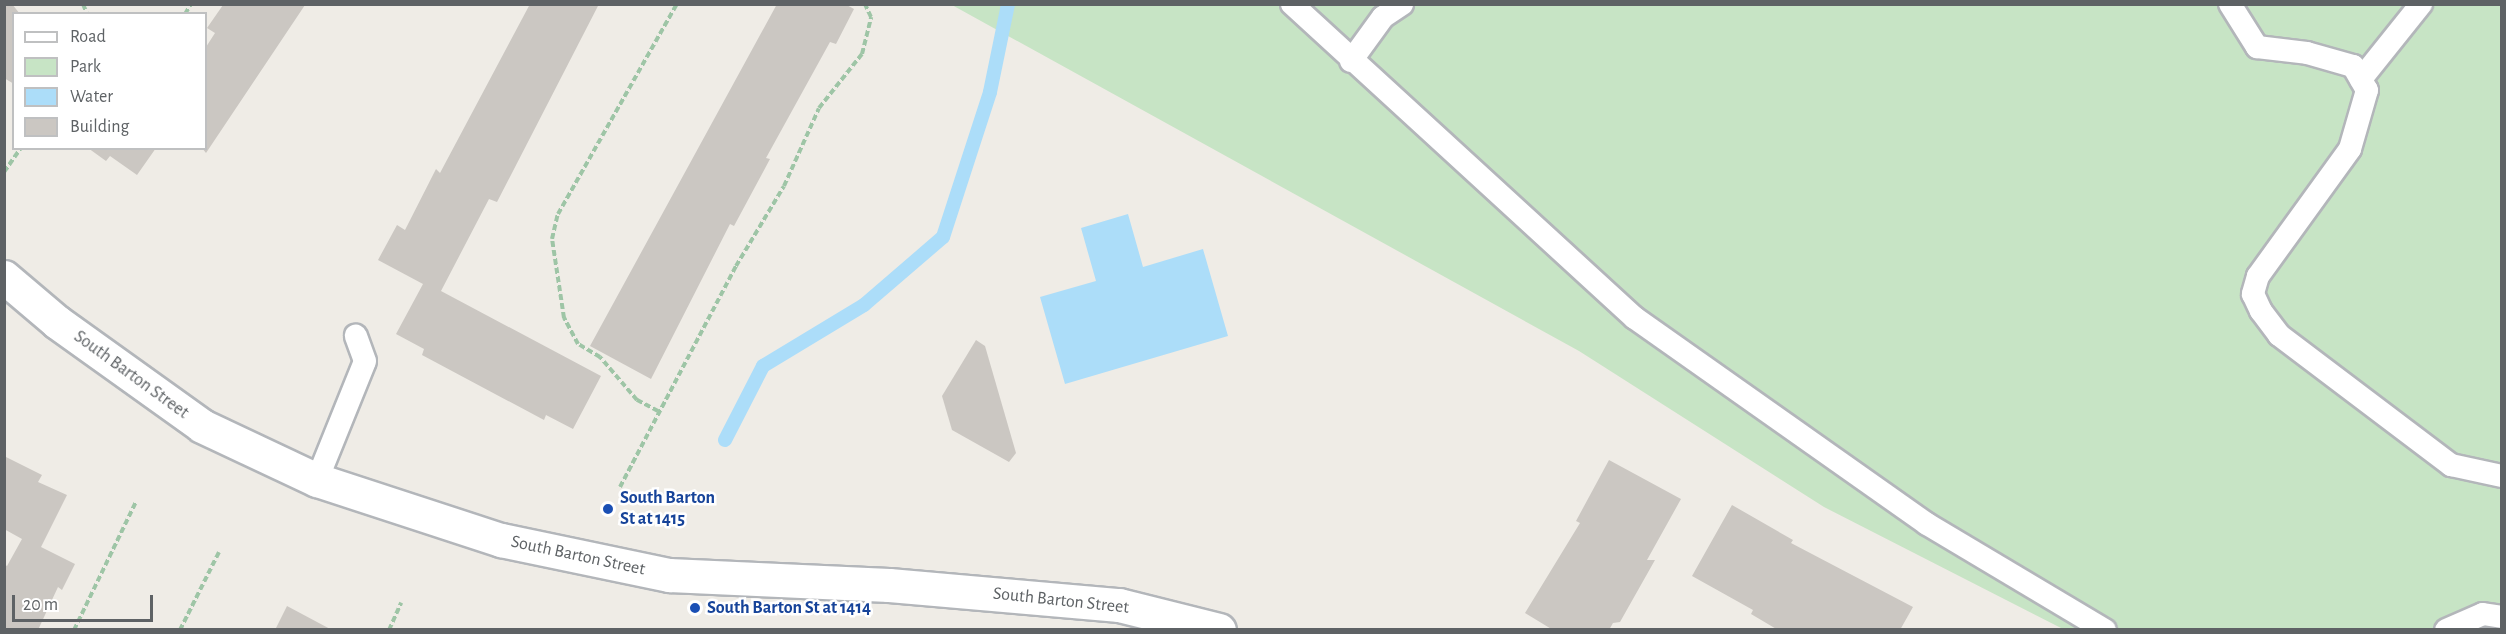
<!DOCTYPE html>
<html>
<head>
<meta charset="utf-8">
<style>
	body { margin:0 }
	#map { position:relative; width:2506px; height:634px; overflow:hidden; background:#efece6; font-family:"Alegreya Sans",sans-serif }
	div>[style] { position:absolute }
	.green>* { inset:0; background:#c7e4c5 }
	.water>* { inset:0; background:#acddf9 }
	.stream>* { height:14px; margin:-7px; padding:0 7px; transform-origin:7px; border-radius:7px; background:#acddf9 }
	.building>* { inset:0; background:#cbc7c2 }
	.path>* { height:4px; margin-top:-2px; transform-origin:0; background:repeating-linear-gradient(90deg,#9ec5a6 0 6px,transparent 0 9px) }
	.roads { filter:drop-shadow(2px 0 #b3b6ba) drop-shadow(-2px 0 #b3b6ba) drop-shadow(0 2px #b3b6ba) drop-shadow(0 -2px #b3b6ba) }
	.service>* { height:22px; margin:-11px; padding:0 11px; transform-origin:11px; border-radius:11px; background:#fff }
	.minor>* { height:33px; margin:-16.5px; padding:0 16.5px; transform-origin:16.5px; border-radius:16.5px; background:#fff }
	.dots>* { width:16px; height:16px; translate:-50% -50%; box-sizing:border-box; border:3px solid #fff; border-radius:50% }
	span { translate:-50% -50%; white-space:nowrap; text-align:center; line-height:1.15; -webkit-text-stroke:5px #fff; paint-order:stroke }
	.street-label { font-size:18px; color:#5e6265 }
	.transit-label { font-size:18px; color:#164399; font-weight:700 }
	.left { translate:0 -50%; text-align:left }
	.frame { position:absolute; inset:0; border:6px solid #5e6265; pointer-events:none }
	.legend { position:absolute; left:12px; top:12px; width:195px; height:138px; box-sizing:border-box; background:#fff; border:2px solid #bfc0c1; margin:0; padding:8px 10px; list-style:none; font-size:18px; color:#5e6265 }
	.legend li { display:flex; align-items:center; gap:12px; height:30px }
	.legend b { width:30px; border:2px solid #bfc0c1 }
	.scale { position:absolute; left:12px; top:595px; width:141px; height:27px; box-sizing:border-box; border:3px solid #5e6265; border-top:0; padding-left:8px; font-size:18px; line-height:21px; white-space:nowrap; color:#5e6265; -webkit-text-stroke:4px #fff; paint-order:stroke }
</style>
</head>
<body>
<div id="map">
	<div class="green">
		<i style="clip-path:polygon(952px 5px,2501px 5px,2501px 629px,2063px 629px,1824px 507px,1579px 351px)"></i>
	</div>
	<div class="water">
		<i style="clip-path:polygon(1128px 214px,1143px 267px,1203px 249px,1228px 336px,1065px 384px,1040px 297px,1096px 281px,1081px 228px)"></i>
	</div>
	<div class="stream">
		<i style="left:725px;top:440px;width:83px;rotate:-62.8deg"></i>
		<i style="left:763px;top:366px;width:118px;rotate:-31.1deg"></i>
		<i style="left:864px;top:305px;width:104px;rotate:-40.7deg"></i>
		<i style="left:943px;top:237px;width:152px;rotate:-72deg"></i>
		<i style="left:990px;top:92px;width:90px;rotate:-78.4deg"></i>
	</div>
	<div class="building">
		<i style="clip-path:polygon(4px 4px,12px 4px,20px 14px,14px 14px,14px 84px,4px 78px)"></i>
		<i style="clip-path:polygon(530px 4px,599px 4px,497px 202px,489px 199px,441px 291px,601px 376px,573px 429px,546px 415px,544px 420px,422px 355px,424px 349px,396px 334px,423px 284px,378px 260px,397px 225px,405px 230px,436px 169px,440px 173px)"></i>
		<i style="clip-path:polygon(777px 4px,845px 4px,854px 9px,836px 44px,830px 42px,766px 158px,770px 159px,734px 226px,730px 224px,651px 379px,590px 346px)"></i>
		<i style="clip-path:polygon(223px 5px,305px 5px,206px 153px,202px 148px,206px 148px,206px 47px,215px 33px,207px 28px)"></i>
		<i style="clip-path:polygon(88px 148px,156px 148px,137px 175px,110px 156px,106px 161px)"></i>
		<i style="clip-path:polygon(976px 340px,985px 346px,1016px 453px,1009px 462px,952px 430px,942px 396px)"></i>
		<i style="clip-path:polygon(4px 456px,42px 475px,38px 482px,67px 495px,41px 547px,75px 564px,62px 590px,58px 587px,38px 630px,4px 630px,4px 564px,7px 566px,22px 539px,4px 529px)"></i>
		<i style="clip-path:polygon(1609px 460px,1681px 499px,1647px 560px,1655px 560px,1620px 622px,1613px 623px,1609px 630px,1553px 630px,1525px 613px,1580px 523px,1576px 521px)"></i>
		<i style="clip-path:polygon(1732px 505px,1793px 540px,1791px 543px,1913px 607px,1900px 630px,1778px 630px,1751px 614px,1753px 610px,1692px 576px)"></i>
		<i style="clip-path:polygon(287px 606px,332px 630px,275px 630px)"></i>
	</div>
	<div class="path">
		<i style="left:83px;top:4px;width:11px;rotate:68deg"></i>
		<i style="left:185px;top:14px;width:12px;rotate:-59deg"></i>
		<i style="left:4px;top:172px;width:29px;rotate:-55deg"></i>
		<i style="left:658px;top:411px;width:24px;rotate:-152deg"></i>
		<i style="left:637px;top:400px;width:57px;rotate:-130.7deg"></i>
		<i style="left:600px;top:357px;width:26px;rotate:-149deg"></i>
		<i style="left:578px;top:344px;width:30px;rotate:-118deg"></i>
		<i style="left:564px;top:318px;width:80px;rotate:-98.6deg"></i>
		<i style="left:552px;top:239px;width:26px;rotate:-77deg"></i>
		<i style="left:558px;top:214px;width:241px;rotate:-60.5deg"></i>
		<i style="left:620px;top:487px;width:250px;rotate:-62.3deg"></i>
		<i style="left:736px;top:266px;width:93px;rotate:-59deg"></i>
		<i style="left:784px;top:186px;width:85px;rotate:-65.8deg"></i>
		<i style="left:819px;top:108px;width:69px;rotate:-51.5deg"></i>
		<i style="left:862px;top:54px;width:38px;rotate:-76deg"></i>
		<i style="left:871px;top:17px;width:14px;rotate:-115deg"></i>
		<i style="left:74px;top:630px;width:142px;rotate:-64.2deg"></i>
		<i style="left:180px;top:630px;width:87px;rotate:-63.4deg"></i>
		<i style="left:389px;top:630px;width:30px;rotate:-66deg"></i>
	</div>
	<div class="roads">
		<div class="service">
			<i style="left:1292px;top:4px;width:465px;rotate:42.5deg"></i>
			<i style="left:1635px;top:318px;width:357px;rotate:35.2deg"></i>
			<i style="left:1927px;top:524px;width:207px;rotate:30.8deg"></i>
			<i style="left:2230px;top:4px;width:51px;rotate:57.9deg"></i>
			<i style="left:2257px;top:47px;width:50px;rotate:6.8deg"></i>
			<i style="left:2307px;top:53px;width:48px;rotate:15.8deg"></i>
			<i style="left:2353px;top:66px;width:28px;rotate:60deg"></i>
			<i style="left:2367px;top:90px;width:61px;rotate:106.1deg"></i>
			<i style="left:2350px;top:149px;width:157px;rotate:125.9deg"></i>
			<i style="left:2258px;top:276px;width:19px;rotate:106deg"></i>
			<i style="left:2253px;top:294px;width:19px;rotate:65deg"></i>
			<i style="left:2261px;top:311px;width:30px;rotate:53deg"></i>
			<i style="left:2279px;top:335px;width:216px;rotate:37.1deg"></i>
			<i style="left:2451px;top:465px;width:52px;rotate:12.2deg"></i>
			<i style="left:1351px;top:61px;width:54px;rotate:-54deg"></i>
			<i style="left:1383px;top:17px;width:23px;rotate:-34deg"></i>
			<i style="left:2361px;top:79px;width:96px;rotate:-51.3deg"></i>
			<i style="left:317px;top:480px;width:128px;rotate:-68deg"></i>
			<i style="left:365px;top:361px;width:27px;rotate:-110deg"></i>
			<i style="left:2446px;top:630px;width:40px;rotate:-23.4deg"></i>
			<i style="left:2483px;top:614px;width:19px;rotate:9deg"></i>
		</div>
		<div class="minor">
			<i style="left:4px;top:277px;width:70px;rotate:40.3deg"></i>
			<i style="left:57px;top:322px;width:178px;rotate:35.6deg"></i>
			<i style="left:202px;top:426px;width:127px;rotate:25.2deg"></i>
			<i style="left:317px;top:480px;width:194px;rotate:18.1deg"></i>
			<i style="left:501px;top:540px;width:172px;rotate:11.8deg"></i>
			<i style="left:669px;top:575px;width:220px;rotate:2.6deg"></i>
			<i style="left:889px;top:585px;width:231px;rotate:5deg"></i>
			<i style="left:1119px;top:605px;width:103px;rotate:14deg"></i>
		</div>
	</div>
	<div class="dots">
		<i style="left:608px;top:509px;background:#1a4fb4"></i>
		<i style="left:695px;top:608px;background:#1a4fb4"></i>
	</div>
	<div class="street-label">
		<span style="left:131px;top:375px;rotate:36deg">South Barton Street</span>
		<span style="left:578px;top:556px;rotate:12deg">South Barton Street</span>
		<span style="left:1061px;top:601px;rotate:6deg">South Barton Street</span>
	</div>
	<div class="transit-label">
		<span class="left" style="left:620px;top:509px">South Barton<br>St at 1415</span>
		<span class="left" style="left:707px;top:608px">South Barton St at 1414</span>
	</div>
	<div class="frame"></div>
	<ul class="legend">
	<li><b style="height:8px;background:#fff"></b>Road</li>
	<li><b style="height:16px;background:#c7e4c5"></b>Park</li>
	<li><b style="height:16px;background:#acddf9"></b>Water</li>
	<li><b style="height:16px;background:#cbc7c2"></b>Building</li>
	</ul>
	<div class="scale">20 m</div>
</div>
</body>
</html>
